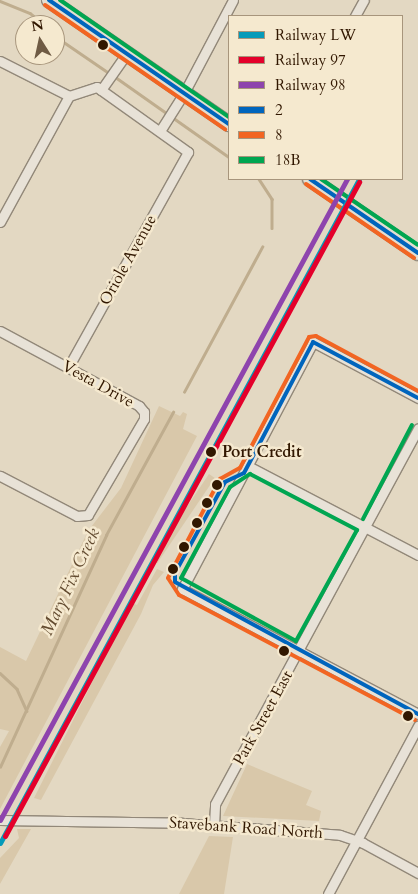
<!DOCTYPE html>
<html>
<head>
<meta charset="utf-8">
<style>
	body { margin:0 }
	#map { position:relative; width:418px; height:894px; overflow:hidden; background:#e3d8c2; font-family:Cardo,serif }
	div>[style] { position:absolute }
	.green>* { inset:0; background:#d9c8aa; transform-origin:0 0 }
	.stream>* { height:2.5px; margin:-1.25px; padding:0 1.25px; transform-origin:1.25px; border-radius:1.25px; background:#bfad8e }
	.roads { filter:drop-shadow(1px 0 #928879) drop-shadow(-1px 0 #928879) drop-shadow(0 1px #928879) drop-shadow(0 -1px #928879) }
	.street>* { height:9px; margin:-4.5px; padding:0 4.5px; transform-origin:4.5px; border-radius:4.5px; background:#e8e2d7 }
	.primary>* { height:14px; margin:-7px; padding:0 7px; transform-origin:7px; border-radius:7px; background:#e4ded1 }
	.bus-1>* { height:4px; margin:-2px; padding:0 2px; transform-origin:2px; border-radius:2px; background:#0065bd }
	.bus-2>* { height:4px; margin:-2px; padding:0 2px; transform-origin:2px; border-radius:2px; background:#f26522 }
	.bus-3>* { height:4px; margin:-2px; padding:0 2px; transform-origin:2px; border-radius:2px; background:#00a651 }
	.rail-1>* { height:5px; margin:-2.5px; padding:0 2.5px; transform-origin:2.5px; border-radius:2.5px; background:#059ab9 }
	.rail-2>* { height:5px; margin:-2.5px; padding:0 2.5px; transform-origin:2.5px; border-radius:2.5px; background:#e4002b }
	.rail-3>* { height:5px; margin:-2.5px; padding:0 2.5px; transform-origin:2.5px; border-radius:2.5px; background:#8e44ad }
	.dots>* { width:14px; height:14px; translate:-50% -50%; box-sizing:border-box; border:2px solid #f5e9cf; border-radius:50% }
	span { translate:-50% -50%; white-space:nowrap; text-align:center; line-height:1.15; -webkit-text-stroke:5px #f5e9cf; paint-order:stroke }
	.street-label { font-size:16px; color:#311700 }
	.stop-label { font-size:16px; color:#311700; font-weight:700 }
	.left { translate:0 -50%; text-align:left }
	.water-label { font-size:18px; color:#634b30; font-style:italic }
	.legend { position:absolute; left:228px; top:15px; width:175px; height:165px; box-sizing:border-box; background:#f5e9cf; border:1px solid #a7957c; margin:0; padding:6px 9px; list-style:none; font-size:15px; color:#311700 }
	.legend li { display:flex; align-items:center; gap:10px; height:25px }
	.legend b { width:25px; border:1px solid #a7957c }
	.north { position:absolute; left:15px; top:15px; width:50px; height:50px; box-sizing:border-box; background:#f5e9cf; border:1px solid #a7957c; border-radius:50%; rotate:350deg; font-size:14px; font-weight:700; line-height:20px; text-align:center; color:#311700 }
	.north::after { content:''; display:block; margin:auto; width:18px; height:22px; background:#6f5b44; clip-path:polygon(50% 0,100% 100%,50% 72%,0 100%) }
</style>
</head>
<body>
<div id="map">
	<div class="green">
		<i style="clip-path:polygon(159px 406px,180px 416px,183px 412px,187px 414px,183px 429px,197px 436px,0 809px,0 747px,9px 731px,0 729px,0 647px,26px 661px,88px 531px,121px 488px)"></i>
		<i style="left:209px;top:474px;width:7px;height:103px;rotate:34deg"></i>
		<i style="clip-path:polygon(157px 569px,164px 572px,153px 585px,141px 614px,41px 800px,34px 798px,132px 603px,137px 605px)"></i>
		<i style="clip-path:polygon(247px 764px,312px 791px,306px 805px,321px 811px,319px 821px,223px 816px)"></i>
		<i style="clip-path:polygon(17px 829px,31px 829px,0 884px,0 858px,19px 838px)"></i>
		<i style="clip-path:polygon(209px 836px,233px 837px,224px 894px,179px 894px)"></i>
	</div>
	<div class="stream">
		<i style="left:0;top:1px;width:32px;rotate:22deg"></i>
		<i style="left:30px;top:13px;width:19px;rotate:39deg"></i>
		<i style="left:55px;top:36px;width:65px;rotate:34.4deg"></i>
		<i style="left:114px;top:76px;width:141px;rotate:35.2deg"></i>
		<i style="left:259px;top:179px;width:24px;rotate:57deg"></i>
		<i style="left:272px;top:199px;width:29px;rotate:90deg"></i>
		<i style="left:184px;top:392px;width:165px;rotate:-61.7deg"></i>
		<i style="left:0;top:673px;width:23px;rotate:43deg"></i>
		<i style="left:17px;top:689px;width:24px;rotate:66deg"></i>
		<i style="left:0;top:767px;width:255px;rotate:-65.4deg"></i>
		<i style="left:106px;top:535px;width:140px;rotate:-61.4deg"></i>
	</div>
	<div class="roads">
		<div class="street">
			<i style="left:355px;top:16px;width:18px;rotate:-61deg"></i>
			<i style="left:0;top:61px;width:77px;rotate:26.9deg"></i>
			<i style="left:69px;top:96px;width:29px;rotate:-18deg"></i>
			<i style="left:97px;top:87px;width:112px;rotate:35.5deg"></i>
			<i style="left:188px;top:152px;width:247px;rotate:119.1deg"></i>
			<i style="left:101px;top:90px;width:45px;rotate:-54.9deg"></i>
			<i style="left:160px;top:131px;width:45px;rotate:-57.7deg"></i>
			<i style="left:184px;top:93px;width:105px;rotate:-62.2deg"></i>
			<i style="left:0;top:222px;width:144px;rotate:-61.3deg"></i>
			<i style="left:0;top:331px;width:158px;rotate:28.3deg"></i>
			<i style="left:139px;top:406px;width:8px;rotate:50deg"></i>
			<i style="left:144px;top:412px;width:7px;rotate:90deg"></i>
			<i style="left:144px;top:419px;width:111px;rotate:120.3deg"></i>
			<i style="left:88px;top:515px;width:11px;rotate:175deg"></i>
			<i style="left:77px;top:516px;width:87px;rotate:-152.5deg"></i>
			<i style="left:418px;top:398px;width:119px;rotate:-151.9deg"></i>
			<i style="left:313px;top:342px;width:280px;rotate:117.9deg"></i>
			<i style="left:182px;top:589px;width:267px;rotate:27.9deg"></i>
			<i style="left:248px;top:466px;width:192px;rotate:27.6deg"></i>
			<i style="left:0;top:820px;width:182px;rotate:0.9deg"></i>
			<i style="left:182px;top:823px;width:158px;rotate:4.3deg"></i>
			<i style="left:340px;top:835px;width:24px;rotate:19deg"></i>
			<i style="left:363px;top:843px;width:63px;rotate:28.6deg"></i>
			<i style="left:214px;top:825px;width:21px;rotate:-87deg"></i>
			<i style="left:215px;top:804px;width:427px;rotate:-61.6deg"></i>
			<i style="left:328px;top:894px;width:191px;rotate:-61.8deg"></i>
		</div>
		<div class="primary">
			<i style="left:49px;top:0;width:219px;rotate:34.6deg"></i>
			<i style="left:310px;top:179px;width:131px;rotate:34.4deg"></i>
		</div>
	</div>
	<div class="bus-1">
		<i style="left:49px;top:0;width:219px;rotate:34.6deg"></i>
		<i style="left:310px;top:179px;width:131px;rotate:34.4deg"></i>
		<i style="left:244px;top:473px;width:21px;rotate:155deg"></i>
		<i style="left:225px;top:482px;width:104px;rotate:118.8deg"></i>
		<i style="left:175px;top:573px;width:9px;rotate:90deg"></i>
		<i style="left:175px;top:582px;width:277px;rotate:28.5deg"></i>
		<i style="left:244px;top:473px;width:148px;rotate:-62.2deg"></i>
		<i style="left:313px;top:342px;width:119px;rotate:28.1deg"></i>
	</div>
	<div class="bus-2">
		<i style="left:45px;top:5px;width:219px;rotate:34.6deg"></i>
		<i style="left:306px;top:184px;width:131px;rotate:34.4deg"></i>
		<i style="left:415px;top:720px;width:267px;rotate:-152.1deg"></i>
		<i style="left:179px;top:595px;width:20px;rotate:-123deg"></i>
		<i style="left:168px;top:578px;width:112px;rotate:-62.3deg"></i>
		<i style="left:220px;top:479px;width:23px;rotate:-29deg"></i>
		<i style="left:240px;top:468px;width:148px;rotate:-62.2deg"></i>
		<i style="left:309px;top:337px;width:7px;rotate:-8deg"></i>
		<i style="left:316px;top:336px;width:116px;rotate:28.3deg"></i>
	</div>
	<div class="bus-3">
		<i style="left:60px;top:0;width:206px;rotate:34.7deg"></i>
		<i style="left:321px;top:179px;width:117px;rotate:34.2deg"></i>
		<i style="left:250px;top:474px;width:121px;rotate:27.6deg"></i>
		<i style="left:357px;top:530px;width:127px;rotate:118.8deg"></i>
		<i style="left:296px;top:641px;width:131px;rotate:-151.3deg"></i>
		<i style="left:181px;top:578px;width:103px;rotate:-61.7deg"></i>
		<i style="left:230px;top:487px;width:24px;rotate:-33deg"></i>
		<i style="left:363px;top:519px;width:106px;rotate:-62.5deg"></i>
	</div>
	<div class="rail-1">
		<i style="left:0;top:843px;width:755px;rotate:-61.6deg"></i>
	</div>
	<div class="rail-2">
		<i style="left:5px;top:836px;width:744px;rotate:-61.57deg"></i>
	</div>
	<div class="rail-3">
		<i style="left:0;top:820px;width:729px;rotate:-61.57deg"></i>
	</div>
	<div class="dots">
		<i style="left:103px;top:45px;background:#311700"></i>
		<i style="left:211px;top:452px;background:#311700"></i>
		<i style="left:217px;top:485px;background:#311700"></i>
		<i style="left:207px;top:503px;background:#311700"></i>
		<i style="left:197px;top:523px;background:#311700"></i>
		<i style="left:184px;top:547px;background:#311700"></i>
		<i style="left:173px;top:569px;background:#311700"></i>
		<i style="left:284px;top:651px;background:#311700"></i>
		<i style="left:408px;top:716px;background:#311700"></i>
	</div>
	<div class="street-label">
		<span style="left:128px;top:260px;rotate:-61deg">Oriole Avenue</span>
		<span style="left:98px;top:384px;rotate:29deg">Vesta Drive</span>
		<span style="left:263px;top:718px;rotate:-61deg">Park Street East</span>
		<span style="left:246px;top:828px;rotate:4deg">Stavebank Road North</span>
	</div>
	<div class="stop-label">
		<span class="left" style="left:222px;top:452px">Port Credit</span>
	</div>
	<div class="water-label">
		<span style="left:71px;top:582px;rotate:-65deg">Mary Fix Creek</span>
	</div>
	<ul class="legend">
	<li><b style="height:6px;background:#059ab9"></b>Railway LW</li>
	<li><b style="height:6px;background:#e4002b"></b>Railway 97</li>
	<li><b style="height:6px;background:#8e44ad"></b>Railway 98</li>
	<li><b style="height:6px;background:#0065bd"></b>2</li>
	<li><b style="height:6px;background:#f26522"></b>8</li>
	<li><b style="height:6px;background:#00a651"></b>18B</li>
	</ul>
	<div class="north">N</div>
</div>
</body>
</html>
